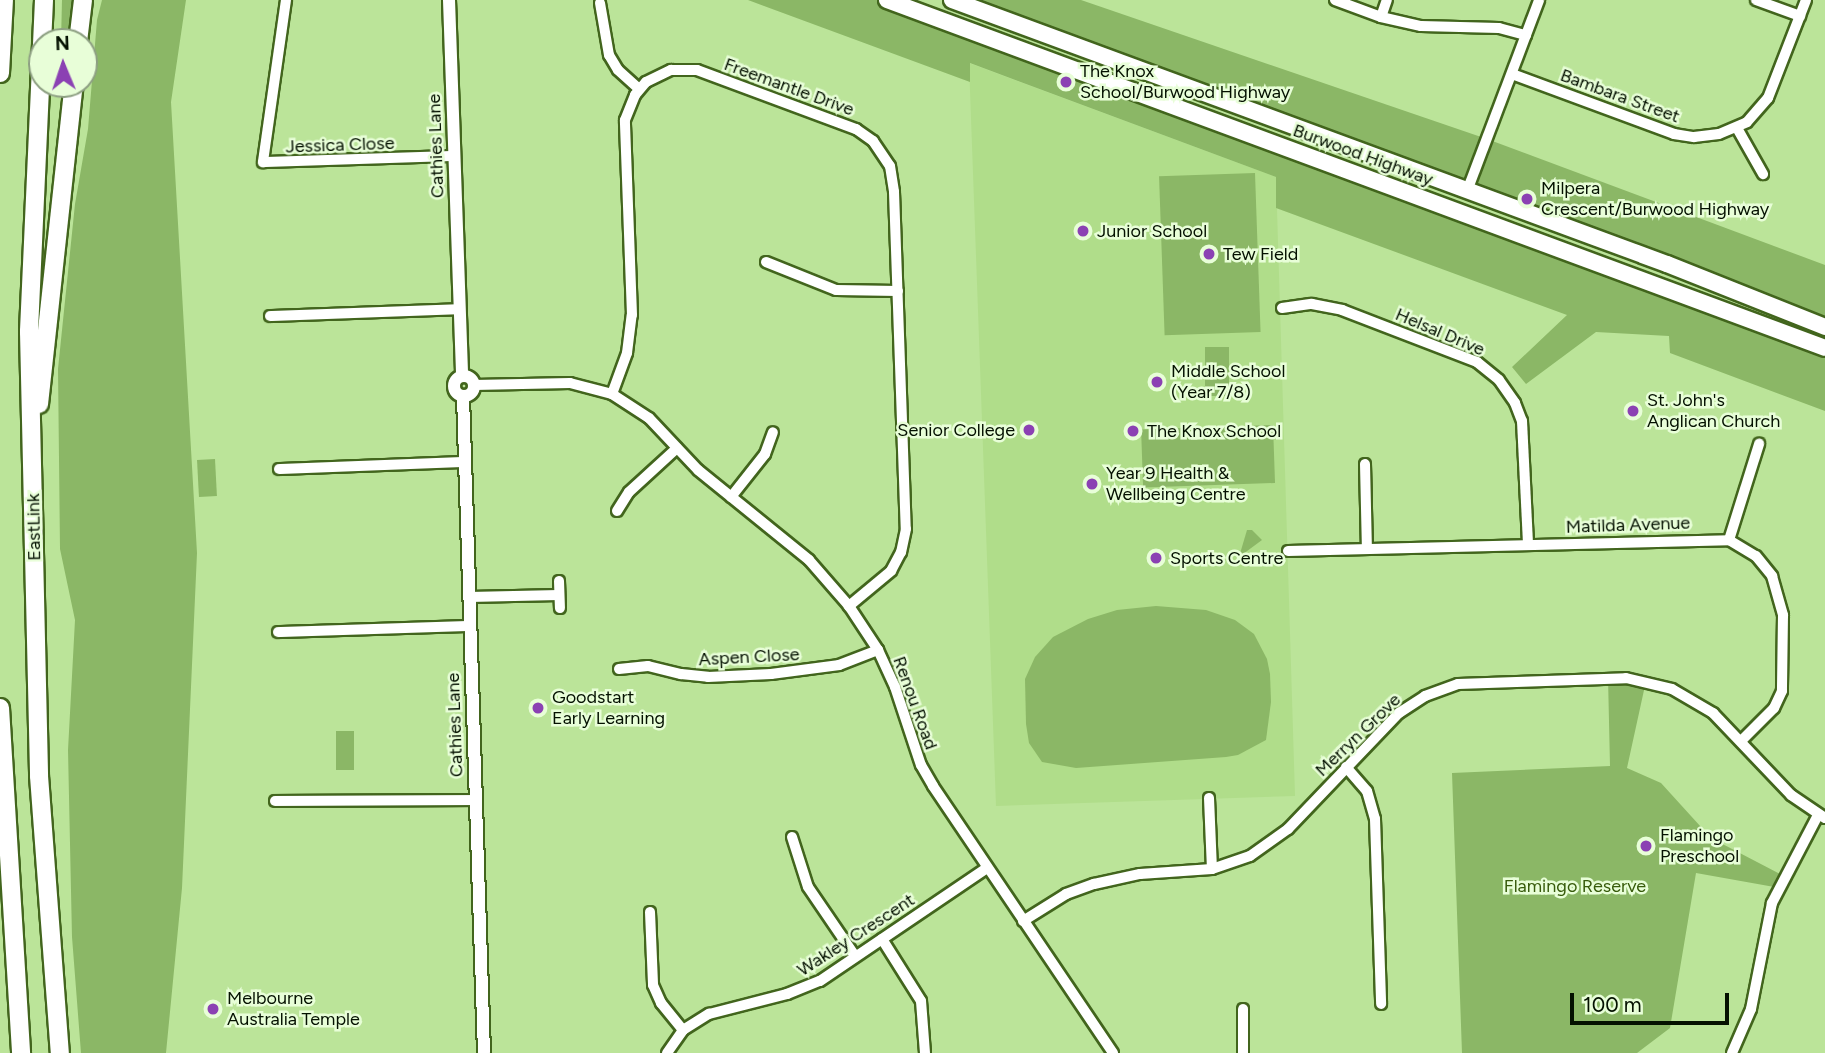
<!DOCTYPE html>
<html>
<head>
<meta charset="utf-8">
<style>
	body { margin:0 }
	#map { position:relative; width:1825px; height:1053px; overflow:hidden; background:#bbe499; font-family:Figtree,sans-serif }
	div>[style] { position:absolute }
	.built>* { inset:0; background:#b0dd8a }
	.green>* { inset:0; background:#8bb766; transform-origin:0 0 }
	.roads { filter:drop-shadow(2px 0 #42651d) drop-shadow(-2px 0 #42651d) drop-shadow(0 2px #42651d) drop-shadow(0 -2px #42651d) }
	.minor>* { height:10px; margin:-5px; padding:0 5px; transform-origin:5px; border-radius:5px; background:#fff }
	.tertiary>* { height:12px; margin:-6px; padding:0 6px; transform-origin:6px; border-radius:6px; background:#fff }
	.tertiary>.ring { margin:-6px; padding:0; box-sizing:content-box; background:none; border:12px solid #fff; border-radius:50% }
	.trunk>* { height:16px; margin:-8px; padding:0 8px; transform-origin:8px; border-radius:8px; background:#fff }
	.motorway>* { height:18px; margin:-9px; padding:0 9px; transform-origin:9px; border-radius:9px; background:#fff }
	.dots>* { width:19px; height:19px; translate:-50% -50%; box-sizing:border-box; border:4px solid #e8fed8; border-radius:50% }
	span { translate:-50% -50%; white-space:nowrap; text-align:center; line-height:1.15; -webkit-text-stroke:5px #e8fed8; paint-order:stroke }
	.poi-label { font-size:18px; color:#041100 }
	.left { translate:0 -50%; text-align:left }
	.right { translate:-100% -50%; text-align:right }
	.street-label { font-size:18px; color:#041100 }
	.park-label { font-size:18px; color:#375b0b }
	.north { position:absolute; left:28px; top:28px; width:70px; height:70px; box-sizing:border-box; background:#e8fed8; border:2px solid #8d9f82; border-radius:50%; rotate:358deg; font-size:19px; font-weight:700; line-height:28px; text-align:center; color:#041100 }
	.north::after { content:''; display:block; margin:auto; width:24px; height:32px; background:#8b41b3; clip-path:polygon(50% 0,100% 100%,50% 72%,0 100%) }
	.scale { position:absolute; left:1570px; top:993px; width:159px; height:32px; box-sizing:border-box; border:4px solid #041100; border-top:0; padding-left:9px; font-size:21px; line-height:24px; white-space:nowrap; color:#041100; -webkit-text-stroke:5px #e8fed8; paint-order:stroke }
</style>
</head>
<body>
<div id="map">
	<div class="built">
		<i style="clip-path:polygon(969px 63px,1276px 177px,1295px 796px,996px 806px)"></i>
	</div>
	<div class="green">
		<i style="clip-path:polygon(62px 0,77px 0,71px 42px,61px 42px)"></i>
		<i style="clip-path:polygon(102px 0,186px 0,171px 102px,197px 553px,182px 888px,166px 1053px,81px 1053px,72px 937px,68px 750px,75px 620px,60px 549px,58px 369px,75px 204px,88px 129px,97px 20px)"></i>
		<i style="clip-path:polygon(748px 0,887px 0,1825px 348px,1825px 411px,1670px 353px,1669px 336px,1596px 332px,1526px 384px,1512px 367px,1567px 315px,1276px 208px,1276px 177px,970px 63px,970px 82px)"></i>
		<i style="clip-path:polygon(952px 0,1081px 0,1487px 139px,1825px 265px,1825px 327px)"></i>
		<i style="left:1255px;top:173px;width:159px;height:96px;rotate:88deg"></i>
		<i style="left:1205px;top:347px;width:24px;height:49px"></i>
		<i style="left:1273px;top:425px;width:58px;height:132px;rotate:88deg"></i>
		<i style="left:215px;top:459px;width:37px;height:18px;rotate:87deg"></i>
		<i style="clip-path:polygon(1247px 530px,1252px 530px,1262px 540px,1239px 557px)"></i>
		<i style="clip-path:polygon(1156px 606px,1206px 610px,1235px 620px,1254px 634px,1267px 659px,1270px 674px,1271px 702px,1266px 740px,1238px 755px,1226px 757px,1076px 768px,1042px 762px,1029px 743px,1026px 724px,1025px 679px,1035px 657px,1053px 637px,1088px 619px,1117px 610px)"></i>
		<i style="clip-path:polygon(1608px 677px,1646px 681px,1627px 768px,1661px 783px,1711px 838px,1786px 877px,1780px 888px,1696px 873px,1670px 1028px,1637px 1053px,1462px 1053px,1452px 773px,1610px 766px)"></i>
		<i style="left:336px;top:731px;width:18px;height:39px"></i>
	</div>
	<div class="roads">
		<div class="minor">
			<i style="left:286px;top:0;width:164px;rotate:98.1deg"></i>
			<i style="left:263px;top:162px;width:191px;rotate:-1.8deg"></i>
			<i style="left:1335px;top:0;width:49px;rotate:20.3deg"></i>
			<i style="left:1381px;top:17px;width:41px;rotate:12.7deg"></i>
			<i style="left:1421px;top:26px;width:78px;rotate:1.5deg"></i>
			<i style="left:1499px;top:28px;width:28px;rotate:15deg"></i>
			<i style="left:1756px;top:0;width:47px;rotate:20deg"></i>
			<i style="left:600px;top:3px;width:53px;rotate:80.2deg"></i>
			<i style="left:609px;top:55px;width:17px;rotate:59deg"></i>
			<i style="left:618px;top:70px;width:28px;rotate:42deg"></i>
			<i style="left:1381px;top:17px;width:18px;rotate:-71deg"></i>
			<i style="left:1512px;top:74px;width:173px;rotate:20.3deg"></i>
			<i style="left:1674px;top:134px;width:20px;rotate:9deg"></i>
			<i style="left:1694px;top:137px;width:25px;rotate:-7deg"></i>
			<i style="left:1719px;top:134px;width:30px;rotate:-23deg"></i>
			<i style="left:1747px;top:122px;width:32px;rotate:-49deg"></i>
			<i style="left:1768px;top:98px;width:105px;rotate:-68.8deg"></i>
			<i style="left:1737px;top:128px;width:53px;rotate:60.5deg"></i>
			<i style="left:1467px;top:191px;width:204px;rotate:-69.3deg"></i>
			<i style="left:766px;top:262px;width:75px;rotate:21.8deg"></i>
			<i style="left:836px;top:290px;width:62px;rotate:0.9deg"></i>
			<i style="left:1282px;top:308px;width:30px;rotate:-8deg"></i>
			<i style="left:1312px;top:304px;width:31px;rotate:11deg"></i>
			<i style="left:1342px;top:310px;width:145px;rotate:21.1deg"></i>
			<i style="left:1477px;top:362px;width:28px;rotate:39deg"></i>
			<i style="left:1499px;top:380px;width:28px;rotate:55deg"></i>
			<i style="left:1515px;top:403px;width:19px;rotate:69deg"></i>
			<i style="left:1522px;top:421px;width:123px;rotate:87.2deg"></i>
			<i style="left:270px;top:316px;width:189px;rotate:-2.1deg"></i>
			<i style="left:474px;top:385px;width:96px;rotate:-1.2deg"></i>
			<i style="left:570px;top:383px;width:43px;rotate:14.7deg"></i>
			<i style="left:612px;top:394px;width:44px;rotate:33deg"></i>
			<i style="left:649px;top:418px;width:71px;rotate:46.7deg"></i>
			<i style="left:698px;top:470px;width:143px;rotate:39deg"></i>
			<i style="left:809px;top:560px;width:61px;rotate:49deg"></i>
			<i style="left:849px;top:606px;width:53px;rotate:56.6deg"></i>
			<i style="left:878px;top:650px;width:41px;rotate:65.3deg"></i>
			<i style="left:895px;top:687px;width:82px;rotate:71.6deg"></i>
			<i style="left:921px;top:765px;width:24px;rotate:60deg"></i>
			<i style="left:933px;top:786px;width:322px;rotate:56deg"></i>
			<i style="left:612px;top:394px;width:44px;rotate:-69.9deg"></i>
			<i style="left:627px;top:353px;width:38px;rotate:-83deg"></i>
			<i style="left:632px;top:315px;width:195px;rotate:-92.1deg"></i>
			<i style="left:625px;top:120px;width:27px;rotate:-68deg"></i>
			<i style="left:635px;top:95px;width:17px;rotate:-50deg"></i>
			<i style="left:646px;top:82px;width:28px;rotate:-26deg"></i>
			<i style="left:671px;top:70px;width:26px"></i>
			<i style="left:697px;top:70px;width:170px;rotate:20.4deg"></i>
			<i style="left:856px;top:129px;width:21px;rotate:35deg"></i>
			<i style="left:873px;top:141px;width:30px;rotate:56deg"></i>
			<i style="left:890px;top:166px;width:26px;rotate:81deg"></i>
			<i style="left:894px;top:192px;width:337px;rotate:88deg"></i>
			<i style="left:906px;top:529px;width:24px;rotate:102deg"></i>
			<i style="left:901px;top:552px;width:21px;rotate:118deg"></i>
			<i style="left:891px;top:571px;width:55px;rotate:140.2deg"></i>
			<i style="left:1365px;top:464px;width:85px;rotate:88.7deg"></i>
			<i style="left:279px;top:469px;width:185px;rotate:-2.2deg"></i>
			<i style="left:731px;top:497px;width:55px;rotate:-51.7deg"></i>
			<i style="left:765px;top:454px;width:23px;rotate:-70deg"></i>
			<i style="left:617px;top:511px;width:22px;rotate:-58deg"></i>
			<i style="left:629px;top:492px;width:65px;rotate:-42.5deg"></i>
			<i style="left:1729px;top:540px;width:101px;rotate:-72.6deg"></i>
			<i style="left:1288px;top:551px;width:441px;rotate:-1.4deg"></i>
			<i style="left:1729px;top:540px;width:31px;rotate:31deg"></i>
			<i style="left:1756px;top:556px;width:26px;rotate:51deg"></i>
			<i style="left:1772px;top:576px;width:41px;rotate:74.2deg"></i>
			<i style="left:1783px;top:615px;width:76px;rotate:90.8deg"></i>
			<i style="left:1782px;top:691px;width:19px;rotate:115deg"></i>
			<i style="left:1774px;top:708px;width:47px;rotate:135deg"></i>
			<i style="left:559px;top:581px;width:27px;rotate:88deg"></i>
			<i style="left:469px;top:597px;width:90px;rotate:-1.3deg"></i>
			<i style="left:278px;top:632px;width:192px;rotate:-1.8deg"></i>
			<i style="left:619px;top:669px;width:29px;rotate:-6deg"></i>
			<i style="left:648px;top:666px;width:34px;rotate:14deg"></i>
			<i style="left:681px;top:674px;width:27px;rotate:6deg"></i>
			<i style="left:708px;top:677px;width:63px;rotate:-2.7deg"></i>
			<i style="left:771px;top:674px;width:69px;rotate:-7.5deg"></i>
			<i style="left:839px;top:665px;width:42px;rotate:-21deg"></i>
			<i style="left:1346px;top:767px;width:32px;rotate:49deg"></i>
			<i style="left:1367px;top:791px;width:29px;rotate:74deg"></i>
			<i style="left:1375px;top:819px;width:185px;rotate:88.1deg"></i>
			<i style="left:1209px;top:798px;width:71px;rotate:87.6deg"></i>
			<i style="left:275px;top:801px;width:200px;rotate:-0.3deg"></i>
			<i style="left:792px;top:837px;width:52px;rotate:72.3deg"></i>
			<i style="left:808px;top:887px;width:83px;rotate:55.7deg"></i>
			<i style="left:650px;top:912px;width:73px;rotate:87.6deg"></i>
			<i style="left:653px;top:985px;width:20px;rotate:66deg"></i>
			<i style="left:661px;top:1003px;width:35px;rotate:51deg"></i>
			<i style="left:1023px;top:921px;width:51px;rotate:-32.1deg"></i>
			<i style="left:1066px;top:894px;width:30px;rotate:-20deg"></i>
			<i style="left:1094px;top:884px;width:47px;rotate:-12.3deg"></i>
			<i style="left:1140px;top:874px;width:72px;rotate:-4deg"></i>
			<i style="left:1212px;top:869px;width:40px;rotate:-18.9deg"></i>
			<i style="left:1250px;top:856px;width:47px;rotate:-35.4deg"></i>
			<i style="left:1288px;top:829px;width:161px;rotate:-46.3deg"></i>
			<i style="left:1399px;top:713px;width:31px;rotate:-33deg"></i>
			<i style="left:1425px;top:696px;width:35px;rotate:-20deg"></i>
			<i style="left:1458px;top:684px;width:168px;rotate:-2deg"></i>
			<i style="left:1626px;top:678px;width:47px;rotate:13.4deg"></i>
			<i style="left:1672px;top:689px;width:48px;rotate:30.3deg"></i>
			<i style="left:1713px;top:713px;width:113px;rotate:46.4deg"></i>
			<i style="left:1791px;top:795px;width:41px;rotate:34.1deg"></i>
			<i style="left:882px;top:939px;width:73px;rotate:57.8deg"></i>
			<i style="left:921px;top:1001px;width:52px;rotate:85.6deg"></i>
			<i style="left:1243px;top:1009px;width:44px;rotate:90deg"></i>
			<i style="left:667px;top:1053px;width:28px;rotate:-55deg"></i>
			<i style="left:683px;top:1030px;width:31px;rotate:-32deg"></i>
			<i style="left:709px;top:1014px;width:81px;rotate:-14.4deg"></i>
			<i style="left:787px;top:994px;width:35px;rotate:-22deg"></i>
			<i style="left:820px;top:981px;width:202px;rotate:-34.1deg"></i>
			<i style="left:1732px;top:1053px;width:48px;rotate:-66.6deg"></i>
			<i style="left:1751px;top:1009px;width:108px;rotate:-78.8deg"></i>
			<i style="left:1772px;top:903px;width:99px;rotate:-62.4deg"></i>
		</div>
		<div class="tertiary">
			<i style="left:449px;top:0;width:375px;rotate:88deg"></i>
			<i class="ring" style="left:454px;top:376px;width:8px;height:8px"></i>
			<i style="left:463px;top:396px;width:657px;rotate:88.17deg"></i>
		</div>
		<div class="trunk">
			<i style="left:887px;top:0;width:1000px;rotate:20.35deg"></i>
			<i style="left:952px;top:0;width:762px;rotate:20.27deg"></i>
			<i style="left:1667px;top:264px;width:170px;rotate:21.7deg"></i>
		</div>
		<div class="motorway">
			<i style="left:44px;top:0;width:332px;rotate:92.6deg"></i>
			<i style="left:29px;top:332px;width:444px;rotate:88.7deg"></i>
			<i style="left:39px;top:776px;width:278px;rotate:85.7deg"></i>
			<i style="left:78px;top:42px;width:42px;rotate:-83.2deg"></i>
			<i style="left:0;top:73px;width:73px;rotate:-86.9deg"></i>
			<i style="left:39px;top:404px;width:322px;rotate:-83.8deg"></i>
			<i style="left:0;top:708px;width:346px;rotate:86.5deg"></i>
		</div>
	</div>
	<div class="dots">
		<i style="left:1066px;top:82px;background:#8b41b3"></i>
		<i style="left:1527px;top:199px;background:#8b41b3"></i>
		<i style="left:1083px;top:231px;background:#8b41b3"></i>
		<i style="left:1209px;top:254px;background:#8b41b3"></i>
		<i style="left:1157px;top:382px;background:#8b41b3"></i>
		<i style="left:1633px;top:411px;background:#8b41b3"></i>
		<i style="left:1029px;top:430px;background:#8b41b3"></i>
		<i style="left:1133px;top:431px;background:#8b41b3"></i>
		<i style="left:1092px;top:484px;background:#8b41b3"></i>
		<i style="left:1156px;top:558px;background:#8b41b3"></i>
		<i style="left:538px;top:708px;background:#8b41b3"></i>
		<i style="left:1646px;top:846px;background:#8b41b3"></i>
		<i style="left:213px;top:1009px;background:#8b41b3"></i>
	</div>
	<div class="poi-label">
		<span class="left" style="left:1080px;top:82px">The Knox<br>School/Burwood Highway</span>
		<span class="left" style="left:1541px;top:199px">Milpera<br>Crescent/Burwood Highway</span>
		<span class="left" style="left:1097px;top:231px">Junior School</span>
		<span class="left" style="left:1223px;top:254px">Tew Field</span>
		<span class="left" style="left:1171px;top:382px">Middle School<br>(Year 7/8)</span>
		<span class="left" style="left:1647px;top:411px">St. John's<br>Anglican Church</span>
		<span class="right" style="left:1015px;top:430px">Senior College</span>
		<span class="left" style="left:1147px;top:431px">The Knox School</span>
		<span class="left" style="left:1106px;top:484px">Year 9 Health &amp;<br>Wellbeing Centre</span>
		<span class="left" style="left:1170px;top:558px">Sports Centre</span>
		<span class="left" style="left:552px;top:708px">Goodstart<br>Early Learning</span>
		<span class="left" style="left:1660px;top:846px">Flamingo<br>Preschool</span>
		<span class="left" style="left:227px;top:1009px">Melbourne<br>Australia Temple</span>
	</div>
	<div class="street-label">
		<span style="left:789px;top:87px;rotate:20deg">Freemantle Drive</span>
		<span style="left:1620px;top:96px;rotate:20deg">Bambara Street</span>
		<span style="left:340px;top:145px;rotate:-2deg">Jessica Close</span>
		<span style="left:436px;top:146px;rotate:-92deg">Cathies Lane</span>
		<span style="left:1363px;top:155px;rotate:20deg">Burwood Highway</span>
		<span style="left:1440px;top:332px;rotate:23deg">Helsal Drive</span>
		<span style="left:1628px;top:525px;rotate:-2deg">Matilda Avenue</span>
		<span style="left:34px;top:527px;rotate:-91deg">EastLink</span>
		<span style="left:749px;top:657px;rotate:-3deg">Aspen Close</span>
		<span style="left:915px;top:703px;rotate:70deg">Renou Road</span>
		<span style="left:455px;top:725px;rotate:-92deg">Cathies Lane</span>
		<span style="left:1358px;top:735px;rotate:-44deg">Merryn Grove</span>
		<span style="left:856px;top:935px;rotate:-33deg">Wakley Crescent</span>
	</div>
	<div class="park-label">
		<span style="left:1575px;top:886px">Flamingo Reserve</span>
	</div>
	<div class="north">N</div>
	<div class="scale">100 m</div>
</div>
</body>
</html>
